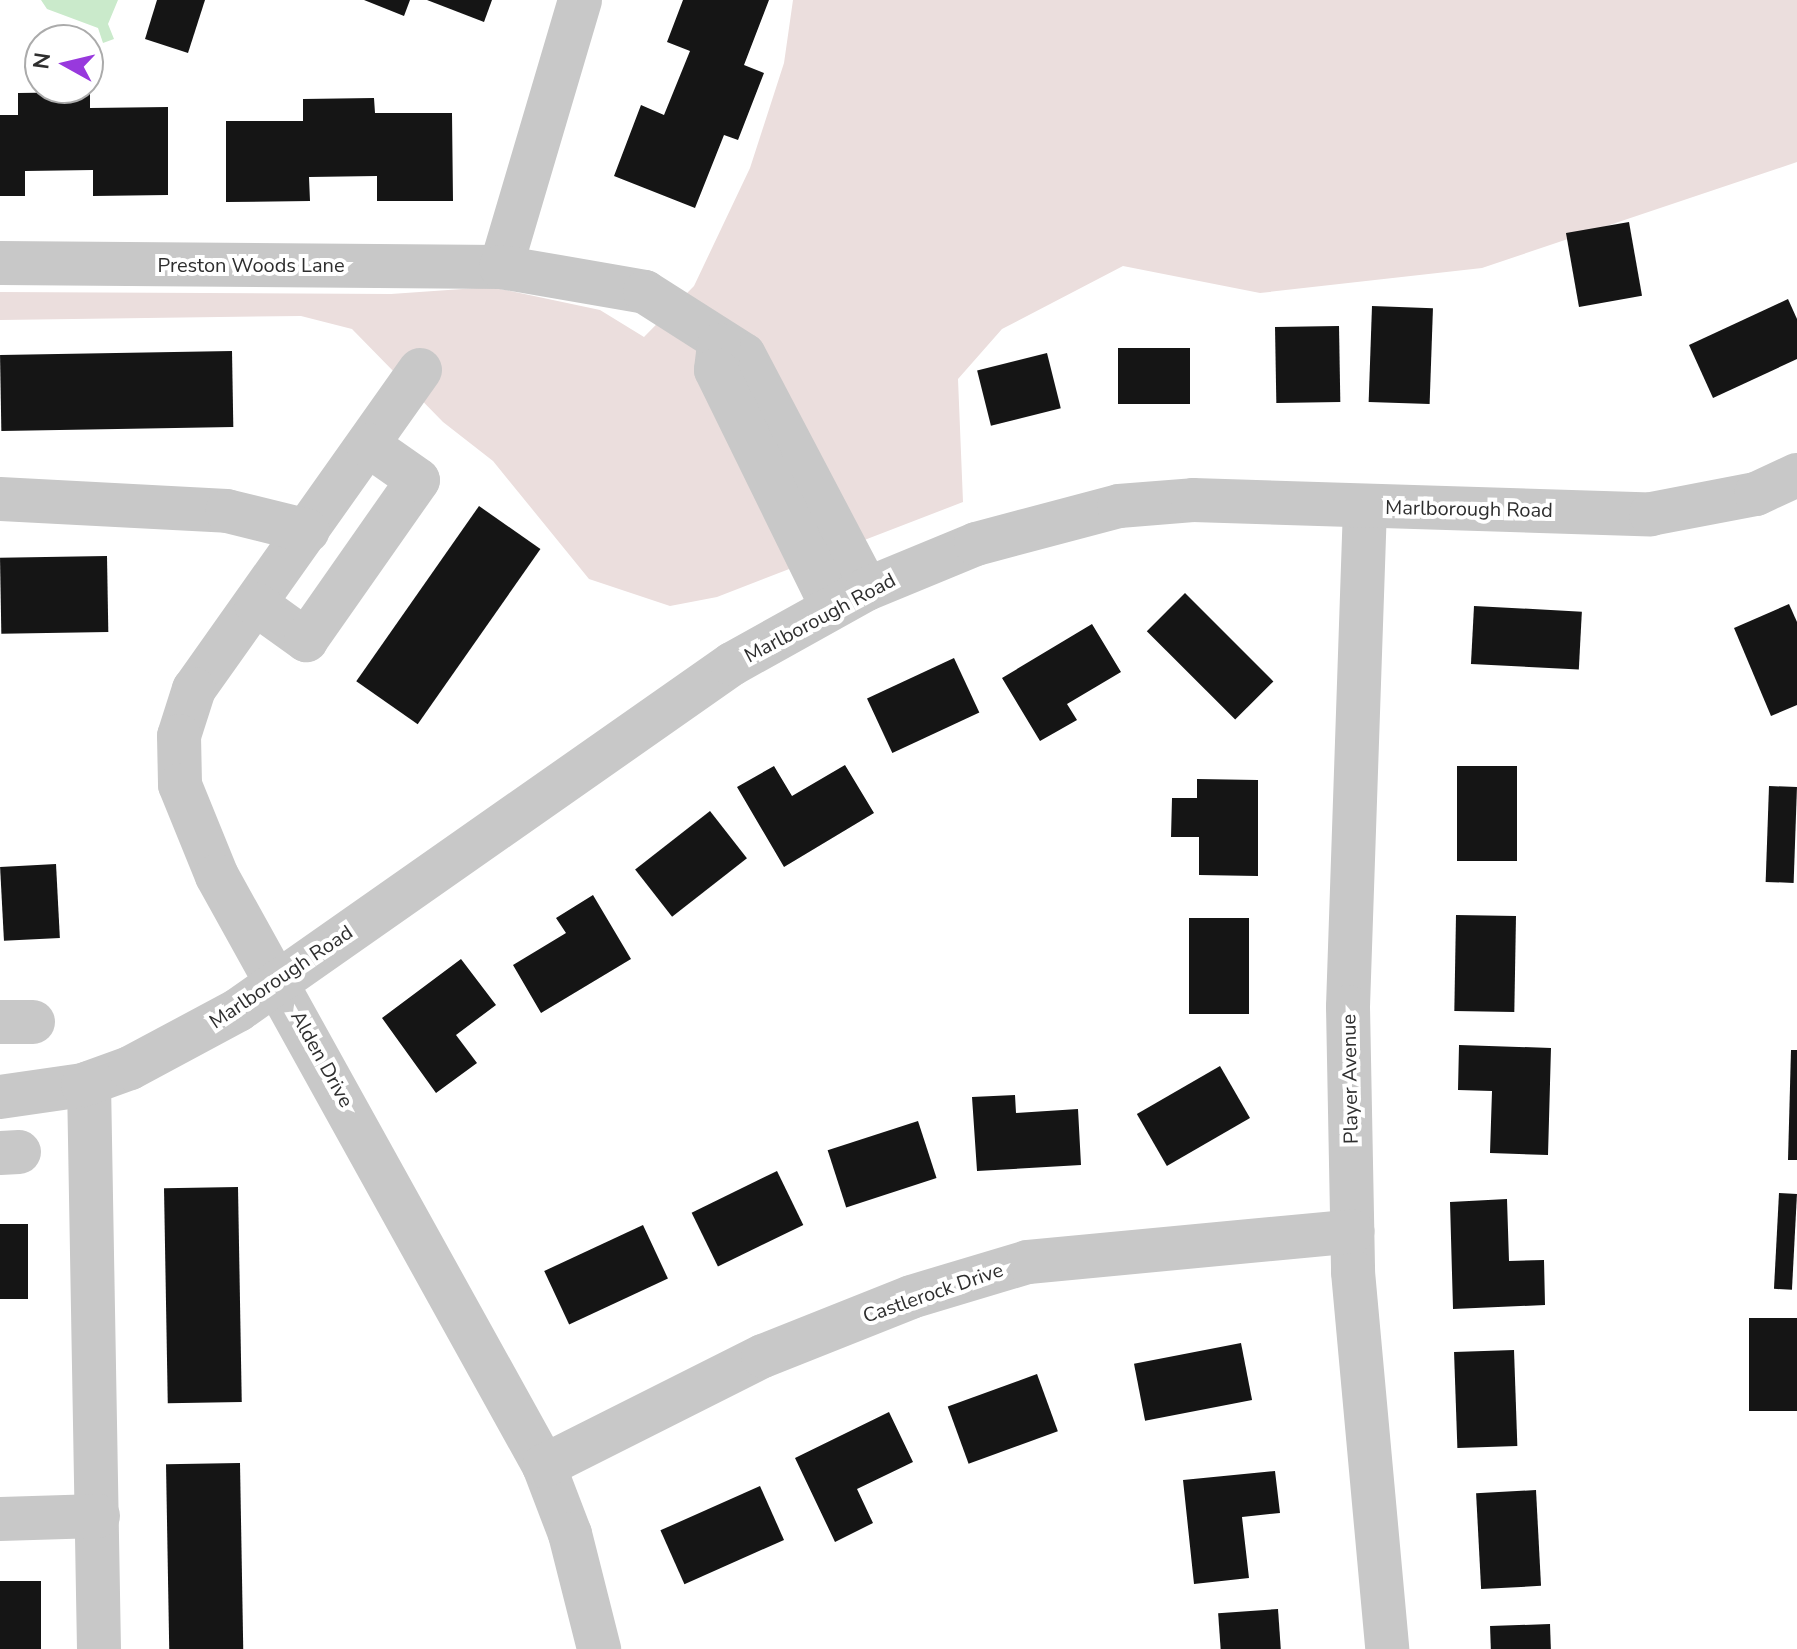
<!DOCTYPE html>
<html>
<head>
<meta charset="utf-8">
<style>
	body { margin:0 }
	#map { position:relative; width:1797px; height:1649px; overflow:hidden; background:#fff; font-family:"Nunito Sans",sans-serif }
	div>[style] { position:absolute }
	.green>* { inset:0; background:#ebdedd }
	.water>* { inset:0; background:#caeacb }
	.building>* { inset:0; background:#151515; transform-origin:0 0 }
	.minor>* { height:44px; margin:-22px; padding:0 22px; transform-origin:22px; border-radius:22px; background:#c8c8c8 }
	span { translate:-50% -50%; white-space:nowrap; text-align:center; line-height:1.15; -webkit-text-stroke:8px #fff; paint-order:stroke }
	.street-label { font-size:20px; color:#2e2e2e }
	.north { position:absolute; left:24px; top:24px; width:80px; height:80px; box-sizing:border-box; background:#fff; border:2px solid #ababab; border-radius:50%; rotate:278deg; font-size:22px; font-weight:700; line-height:32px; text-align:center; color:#2e2e2e }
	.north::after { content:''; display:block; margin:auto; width:28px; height:36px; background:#9839dd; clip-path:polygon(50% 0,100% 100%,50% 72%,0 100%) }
</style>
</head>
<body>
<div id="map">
	<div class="green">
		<i style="clip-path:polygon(793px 0,1797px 0,1797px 162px,1482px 268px,1260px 293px,1123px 266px,1002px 329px,958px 379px,963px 502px,717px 597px,670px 606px,589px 579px,493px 461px,443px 422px,352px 329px,301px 316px,0 320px,0 292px,391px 294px,491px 287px,600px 310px,644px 337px,694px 286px,750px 168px,784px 63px)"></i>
	</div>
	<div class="water">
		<i style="clip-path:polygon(41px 0,118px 0,108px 24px,114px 39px,103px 43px,98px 28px,47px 9px)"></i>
	</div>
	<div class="building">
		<i style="clip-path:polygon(157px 0,205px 0,188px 53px,145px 39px)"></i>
		<i style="clip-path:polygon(364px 0,410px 0,404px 16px)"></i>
		<i style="clip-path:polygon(427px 0,492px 0,484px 22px)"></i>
		<i style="clip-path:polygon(683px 0,769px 0,744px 65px,764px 73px,738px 140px,724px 135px,695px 208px,614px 176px,641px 105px,664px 115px,690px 51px,667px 42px)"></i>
		<i style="clip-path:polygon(90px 92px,90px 108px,168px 107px,168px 195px,93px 196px,93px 170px,25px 171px,25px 196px,0 196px,0 115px,18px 115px,18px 93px)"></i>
		<i style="clip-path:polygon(374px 98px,375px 113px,452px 113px,453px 201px,377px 201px,377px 176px,309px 177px,310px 201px,226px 202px,226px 121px,303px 121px,303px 99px)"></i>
		<i style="left:1629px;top:222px;width:75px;height:64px;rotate:80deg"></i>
		<i style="clip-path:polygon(1788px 299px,1797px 319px,1797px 359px,1713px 398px,1689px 345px)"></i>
		<i style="left:1372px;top:306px;width:61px;height:96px;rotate:2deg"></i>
		<i style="left:1339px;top:326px;width:76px;height:64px;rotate:89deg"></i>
		<i style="left:1190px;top:348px;width:56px;height:72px;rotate:90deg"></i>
		<i style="left:232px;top:351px;width:76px;height:232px;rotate:89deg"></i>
		<i style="left:1047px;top:353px;width:57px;height:72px;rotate:76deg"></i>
		<i style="left:479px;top:506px;width:75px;height:214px;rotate:35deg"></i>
		<i style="left:107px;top:556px;width:76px;height:107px;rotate:89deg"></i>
		<i style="left:1185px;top:593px;width:125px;height:54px;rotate:45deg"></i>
		<i style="clip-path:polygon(1789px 604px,1797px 622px,1797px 705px,1771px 716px,1734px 628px)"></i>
		<i style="left:1474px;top:606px;width:108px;height:58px;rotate:3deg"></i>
		<i style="clip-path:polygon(1092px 624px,1121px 672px,1067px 704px,1077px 720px,1040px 741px,1002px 678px)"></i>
		<i style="left:954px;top:658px;width:60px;height:96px;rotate:65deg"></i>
		<i style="clip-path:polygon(845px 765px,874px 813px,784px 867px,737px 787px,774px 766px,792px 796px)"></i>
		<i style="left:1457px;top:766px;width:60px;height:95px"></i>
		<i style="clip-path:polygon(1197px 779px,1258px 780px,1258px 876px,1199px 875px,1199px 837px,1171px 837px,1172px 798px,1197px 798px)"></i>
		<i style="left:1769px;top:786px;width:28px;height:96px;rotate:2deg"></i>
		<i style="left:710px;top:811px;width:60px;height:95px;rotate:52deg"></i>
		<i style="left:56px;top:864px;width:74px;height:56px;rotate:87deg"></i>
		<i style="clip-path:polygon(593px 895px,631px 959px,541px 1013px,513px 965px,566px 933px,556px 918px)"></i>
		<i style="left:1456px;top:915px;width:60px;height:96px;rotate:1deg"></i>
		<i style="left:1249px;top:918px;width:96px;height:60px;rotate:90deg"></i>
		<i style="clip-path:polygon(461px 959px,496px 1005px,456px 1035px,477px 1063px,436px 1093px,382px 1018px)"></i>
		<i style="clip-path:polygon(1459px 1045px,1551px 1048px,1548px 1155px,1490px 1153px,1492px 1091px,1458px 1090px)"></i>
		<i style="clip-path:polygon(1791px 1050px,1797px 1050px,1797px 1160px,1788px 1160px)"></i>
		<i style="left:1220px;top:1066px;width:60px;height:96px;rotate:60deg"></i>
		<i style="clip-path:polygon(1015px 1095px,1016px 1113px,1078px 1109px,1081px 1165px,977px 1171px,972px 1097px)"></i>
		<i style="left:918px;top:1121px;width:60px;height:95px;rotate:72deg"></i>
		<i style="left:777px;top:1171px;width:60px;height:95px;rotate:64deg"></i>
		<i style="left:238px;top:1187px;width:215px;height:74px;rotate:89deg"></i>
		<i style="left:1779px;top:1193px;width:18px;height:96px;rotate:3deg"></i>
		<i style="clip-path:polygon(1507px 1199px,1509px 1261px,1544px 1260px,1545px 1305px,1453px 1309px,1450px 1202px)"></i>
		<i style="left:0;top:1224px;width:28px;height:75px"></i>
		<i style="left:643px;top:1225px;width:59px;height:109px;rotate:65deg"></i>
		<i style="left:1797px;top:1318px;width:93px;height:48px;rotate:90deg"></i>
		<i style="left:1241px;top:1343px;width:58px;height:109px;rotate:79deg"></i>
		<i style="left:1514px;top:1350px;width:96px;height:60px;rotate:88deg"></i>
		<i style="left:1037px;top:1374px;width:61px;height:95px;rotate:70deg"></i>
		<i style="clip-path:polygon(889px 1412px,913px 1462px,857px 1489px,873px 1523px,835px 1542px,795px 1458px)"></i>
		<i style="left:240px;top:1463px;width:186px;height:74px;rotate:89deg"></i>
		<i style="clip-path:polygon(1275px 1471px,1280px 1513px,1242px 1517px,1249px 1578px,1194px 1584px,1183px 1480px)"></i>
		<i style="left:760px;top:1486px;width:59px;height:109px;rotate:66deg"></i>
		<i style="left:1536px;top:1490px;width:96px;height:60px;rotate:87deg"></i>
		<i style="left:41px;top:1581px;width:68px;height:41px;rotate:90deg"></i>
		<i style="left:1278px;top:1609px;width:40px;height:60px;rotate:86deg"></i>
		<i style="left:1550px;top:1624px;width:25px;height:60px;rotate:88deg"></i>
	</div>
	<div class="minor">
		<i style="left:0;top:263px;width:501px;rotate:0.46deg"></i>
		<i style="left:501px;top:267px;width:278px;rotate:-73.5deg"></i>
		<i style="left:501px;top:267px;width:146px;rotate:9.8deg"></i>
		<i style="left:645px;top:292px;width:117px;rotate:32.5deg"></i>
		<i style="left:744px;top:355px;width:264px;rotate:62.3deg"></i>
		<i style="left:719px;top:345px;width:25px;rotate:97deg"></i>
		<i style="left:716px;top:370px;width:264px;rotate:63.9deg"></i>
		<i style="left:420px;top:370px;width:391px;rotate:125.3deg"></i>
		<i style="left:194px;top:689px;width:49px;rotate:107.7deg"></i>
		<i style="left:179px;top:736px;width:49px;rotate:88.8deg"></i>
		<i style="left:180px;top:785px;width:98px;rotate:67.9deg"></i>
		<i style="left:217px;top:876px;width:675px;rotate:61deg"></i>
		<i style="left:544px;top:1466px;width:73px;rotate:69.1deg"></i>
		<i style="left:570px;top:1534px;width:119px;rotate:75.8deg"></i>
		<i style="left:0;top:499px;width:227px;rotate:3deg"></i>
		<i style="left:227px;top:511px;width:83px;rotate:13.9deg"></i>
		<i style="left:1365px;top:507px;width:500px;rotate:91.95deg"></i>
		<i style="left:1348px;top:1007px;width:265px;rotate:88.9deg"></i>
		<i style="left:1353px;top:1272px;width:379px;rotate:84.8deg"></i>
		<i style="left:256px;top:604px;width:62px;rotate:35.8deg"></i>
		<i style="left:306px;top:640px;width:195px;rotate:-55deg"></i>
		<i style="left:418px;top:480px;width:61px;rotate:-145deg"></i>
		<i style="left:0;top:1022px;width:33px"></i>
		<i style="left:89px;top:1083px;width:566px;rotate:88.99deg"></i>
		<i style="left:0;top:1097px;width:84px;rotate:-8.2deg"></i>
		<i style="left:83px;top:1085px;width:50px;rotate:-19.9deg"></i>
		<i style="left:130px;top:1068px;width:123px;rotate:-28.2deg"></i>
		<i style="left:238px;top:1010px;width:603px;rotate:-35.01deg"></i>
		<i style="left:732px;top:664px;width:154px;rotate:-29.1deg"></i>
		<i style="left:867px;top:589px;width:118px;rotate:-22.4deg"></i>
		<i style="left:976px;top:544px;width:148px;rotate:-14.9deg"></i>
		<i style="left:1119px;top:506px;width:74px;rotate:-4.6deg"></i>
		<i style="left:1193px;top:500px;width:458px;rotate:1.8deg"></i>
		<i style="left:1651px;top:514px;width:107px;rotate:-10.8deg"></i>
		<i style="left:1756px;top:494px;width:45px;rotate:-24.9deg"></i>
		<i style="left:0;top:1153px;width:19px;rotate:-3deg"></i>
		<i style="left:544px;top:1466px;width:245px;rotate:-26.7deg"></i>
		<i style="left:763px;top:1356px;width:159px;rotate:-21.7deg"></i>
		<i style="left:911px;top:1297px;width:122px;rotate:-16.7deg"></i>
		<i style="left:1028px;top:1262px;width:326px;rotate:-5.4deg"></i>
		<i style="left:0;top:1519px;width:98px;rotate:-1.8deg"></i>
	</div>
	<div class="street-label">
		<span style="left:251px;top:265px">Preston Woods Lane</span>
		<span style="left:1469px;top:509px;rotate:1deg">Marlborough Road</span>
		<span style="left:820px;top:618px;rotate:-28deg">Marlborough Road</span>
		<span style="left:281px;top:977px;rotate:-34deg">Marlborough Road</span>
		<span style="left:322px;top:1059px;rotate:61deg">Alden Drive</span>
		<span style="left:1350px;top:1079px;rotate:-91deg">Player Avenue</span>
		<span style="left:933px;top:1293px;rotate:-19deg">Castlerock Drive</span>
	</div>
	<div class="north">N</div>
</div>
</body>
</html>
